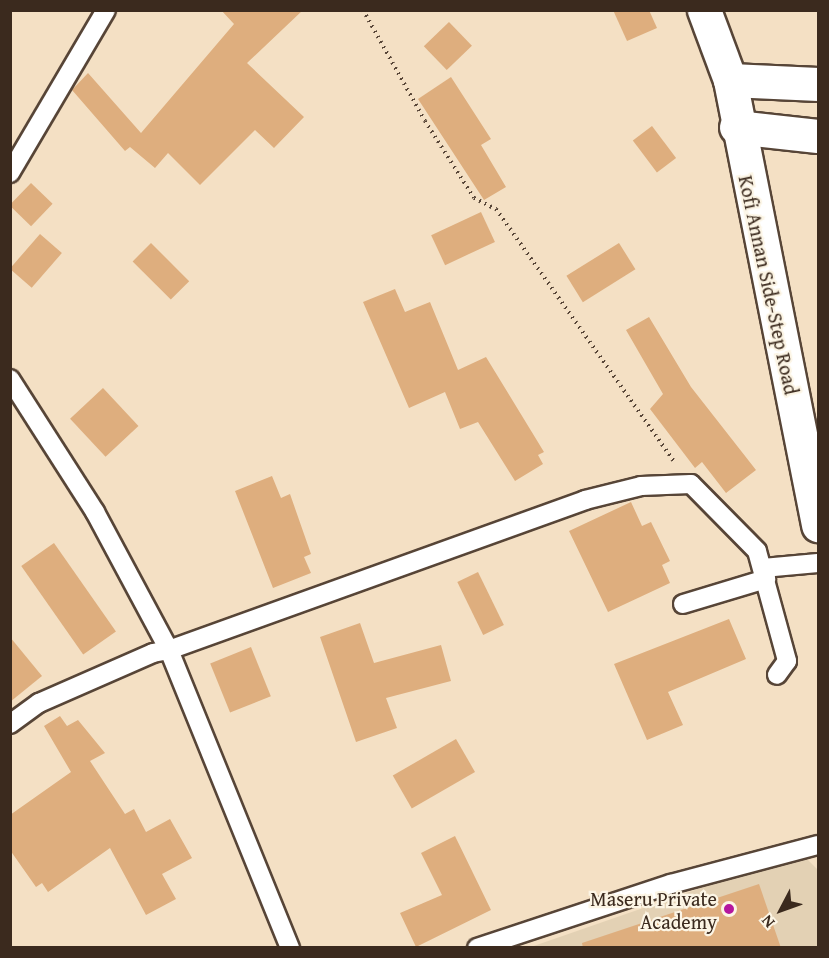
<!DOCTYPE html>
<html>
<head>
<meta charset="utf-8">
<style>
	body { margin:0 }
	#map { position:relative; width:829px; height:958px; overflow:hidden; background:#f4e0c4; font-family:"Gentium Book Plus",serif }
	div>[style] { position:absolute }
	.built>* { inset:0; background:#e3d1b4 }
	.building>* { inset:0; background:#deae7e; transform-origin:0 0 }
	.path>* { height:4px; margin-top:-2px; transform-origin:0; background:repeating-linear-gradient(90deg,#574537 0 1.5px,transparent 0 6px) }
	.roads { filter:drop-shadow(2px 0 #574537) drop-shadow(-2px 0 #574537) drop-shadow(0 2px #574537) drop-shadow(0 -2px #574537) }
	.lane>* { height:18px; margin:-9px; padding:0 9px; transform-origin:9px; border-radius:9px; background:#fff }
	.secondary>* { height:33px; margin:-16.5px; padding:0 16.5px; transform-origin:16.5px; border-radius:16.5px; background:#fff }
	.dots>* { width:16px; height:16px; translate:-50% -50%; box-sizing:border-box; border:3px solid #fcf5e5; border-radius:50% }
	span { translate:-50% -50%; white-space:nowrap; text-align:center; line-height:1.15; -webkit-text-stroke:4.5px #fcf5e5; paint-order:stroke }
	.street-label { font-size:20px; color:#3b2a1e }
	.poi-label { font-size:20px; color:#3b2a1e }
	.right { translate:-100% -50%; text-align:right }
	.frame { position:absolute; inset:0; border:12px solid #3b2a1e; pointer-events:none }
	.north { position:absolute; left:751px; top:880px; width:60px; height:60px; -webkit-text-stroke:4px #fcf5e5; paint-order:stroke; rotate:229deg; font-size:16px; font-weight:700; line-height:24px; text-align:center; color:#3b2a1e }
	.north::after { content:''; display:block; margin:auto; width:21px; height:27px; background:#3b2a1e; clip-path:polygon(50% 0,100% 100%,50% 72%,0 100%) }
</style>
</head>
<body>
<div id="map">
	<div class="built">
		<i style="clip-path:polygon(801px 853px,818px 870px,818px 947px,528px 948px)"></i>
	</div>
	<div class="building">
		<i style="clip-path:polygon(221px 10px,303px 10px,247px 63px,304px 117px,274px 148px,255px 130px,200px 185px,168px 153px,155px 168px,130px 147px,125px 151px,72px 90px,88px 73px,141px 133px,234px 24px)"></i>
		<i style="clip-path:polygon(613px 10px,649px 10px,657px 28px,627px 41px)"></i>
		<i style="left:449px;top:22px;width:33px;height:35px;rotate:46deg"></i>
		<i style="clip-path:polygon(451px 77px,491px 139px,481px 145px,506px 187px,484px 200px,418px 99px)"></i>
		<i style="left:652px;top:126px;width:40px;height:24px;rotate:53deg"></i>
		<i style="left:31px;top:183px;width:30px;height:31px;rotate:44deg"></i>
		<i style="left:481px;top:212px;width:33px;height:55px;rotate:65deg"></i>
		<i style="left:40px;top:234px;width:29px;height:46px;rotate:41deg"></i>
		<i style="left:151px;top:243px;width:54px;height:26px;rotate:45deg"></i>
		<i style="left:619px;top:243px;width:31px;height:62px;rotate:58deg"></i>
		<i style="clip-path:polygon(395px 289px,405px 312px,430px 302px,458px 370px,486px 357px,544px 452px,538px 455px,543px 464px,515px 481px,478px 422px,460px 429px,445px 392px,409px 408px,363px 302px)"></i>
		<i style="clip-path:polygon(649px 317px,691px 387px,756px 470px,726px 493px,702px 462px,695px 468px,650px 409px,663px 394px,626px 330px)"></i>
		<i style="left:103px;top:388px;width:52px;height:45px;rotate:47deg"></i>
		<i style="clip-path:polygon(272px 476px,281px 498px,290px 494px,311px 554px,304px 557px,311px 573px,273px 588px,235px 491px)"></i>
		<i style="clip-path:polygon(631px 502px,642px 526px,651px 522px,670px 561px,662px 565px,670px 583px,608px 612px,569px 531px)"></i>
		<i style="left:54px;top:543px;width:108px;height:40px;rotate:55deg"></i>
		<i style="left:478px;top:572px;width:59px;height:23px;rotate:64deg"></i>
		<i style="clip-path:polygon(729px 619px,746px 659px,668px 692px,683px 725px,647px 740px,614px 664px)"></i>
		<i style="clip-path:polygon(360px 623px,374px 663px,441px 645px,451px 681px,386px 698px,397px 728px,356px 742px,320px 637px)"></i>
		<i style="clip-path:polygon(10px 637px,42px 676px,10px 702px)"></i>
		<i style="left:251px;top:647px;width:53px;height:44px;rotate:68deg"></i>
		<i style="clip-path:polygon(60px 716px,67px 726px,78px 720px,105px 753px,90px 761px,125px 814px,134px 809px,146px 832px,170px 819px,192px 858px,162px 874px,176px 899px,146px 915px,110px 848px,48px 892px,42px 883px,36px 887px,10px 850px,10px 815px,71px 772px,44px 726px)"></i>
		<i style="left:456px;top:739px;width:38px;height:73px;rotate:60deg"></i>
		<i style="clip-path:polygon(455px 836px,491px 910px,416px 947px,400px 913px,442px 895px,421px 853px)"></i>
		<i style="clip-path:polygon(759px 884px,781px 948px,583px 948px,582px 943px)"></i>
	</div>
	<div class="path">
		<i style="left:363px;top:10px;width:127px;rotate:60.8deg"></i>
		<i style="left:425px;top:121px;width:91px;rotate:57.5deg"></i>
		<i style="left:474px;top:198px;width:25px;rotate:27deg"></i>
		<i style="left:496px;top:209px;width:309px;rotate:54.8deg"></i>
	</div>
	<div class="roads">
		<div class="lane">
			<i style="left:10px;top:173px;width:189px;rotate:-59.5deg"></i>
			<i style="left:10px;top:379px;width:158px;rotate:57.4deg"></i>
			<i style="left:95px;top:512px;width:157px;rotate:61.8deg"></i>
			<i style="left:169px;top:650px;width:322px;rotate:67.9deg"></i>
			<i style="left:763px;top:568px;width:55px;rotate:-5.2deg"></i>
			<i style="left:683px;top:604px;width:87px;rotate:-16.8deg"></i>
			<i style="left:10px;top:724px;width:36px;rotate:-36deg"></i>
			<i style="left:39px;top:703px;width:124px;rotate:-23.7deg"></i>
			<i style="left:153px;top:653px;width:16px;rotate:-11deg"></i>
			<i style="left:169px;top:650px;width:442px;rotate:-19.8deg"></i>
			<i style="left:585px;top:500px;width:58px;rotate:-14deg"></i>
			<i style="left:641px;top:486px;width:50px;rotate:-2.3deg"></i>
			<i style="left:691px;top:484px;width:94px;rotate:45.4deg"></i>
			<i style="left:757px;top:551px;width:114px;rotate:74.7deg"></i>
			<i style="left:787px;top:661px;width:17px;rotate:126deg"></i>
			<i style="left:477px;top:948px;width:204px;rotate:-18.3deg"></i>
			<i style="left:671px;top:884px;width:152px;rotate:-14.9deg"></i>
		</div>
		<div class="secondary">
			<i style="left:704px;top:10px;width:75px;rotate:69.6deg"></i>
			<i style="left:730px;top:80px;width:454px;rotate:78.8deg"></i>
			<i style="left:730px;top:80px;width:88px;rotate:2.6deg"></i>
			<i style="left:736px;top:127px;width:82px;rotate:6.3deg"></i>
		</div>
	</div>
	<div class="dots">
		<i style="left:729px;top:909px;background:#b5179e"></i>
	</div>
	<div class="street-label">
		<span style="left:769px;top:285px;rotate:78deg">Kofi Annan Side-Step Road</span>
	</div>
	<div class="poi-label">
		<span class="right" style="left:717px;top:910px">Maseru Private<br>Academy</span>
	</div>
	<div class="frame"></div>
	<div class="north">N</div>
</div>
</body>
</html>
